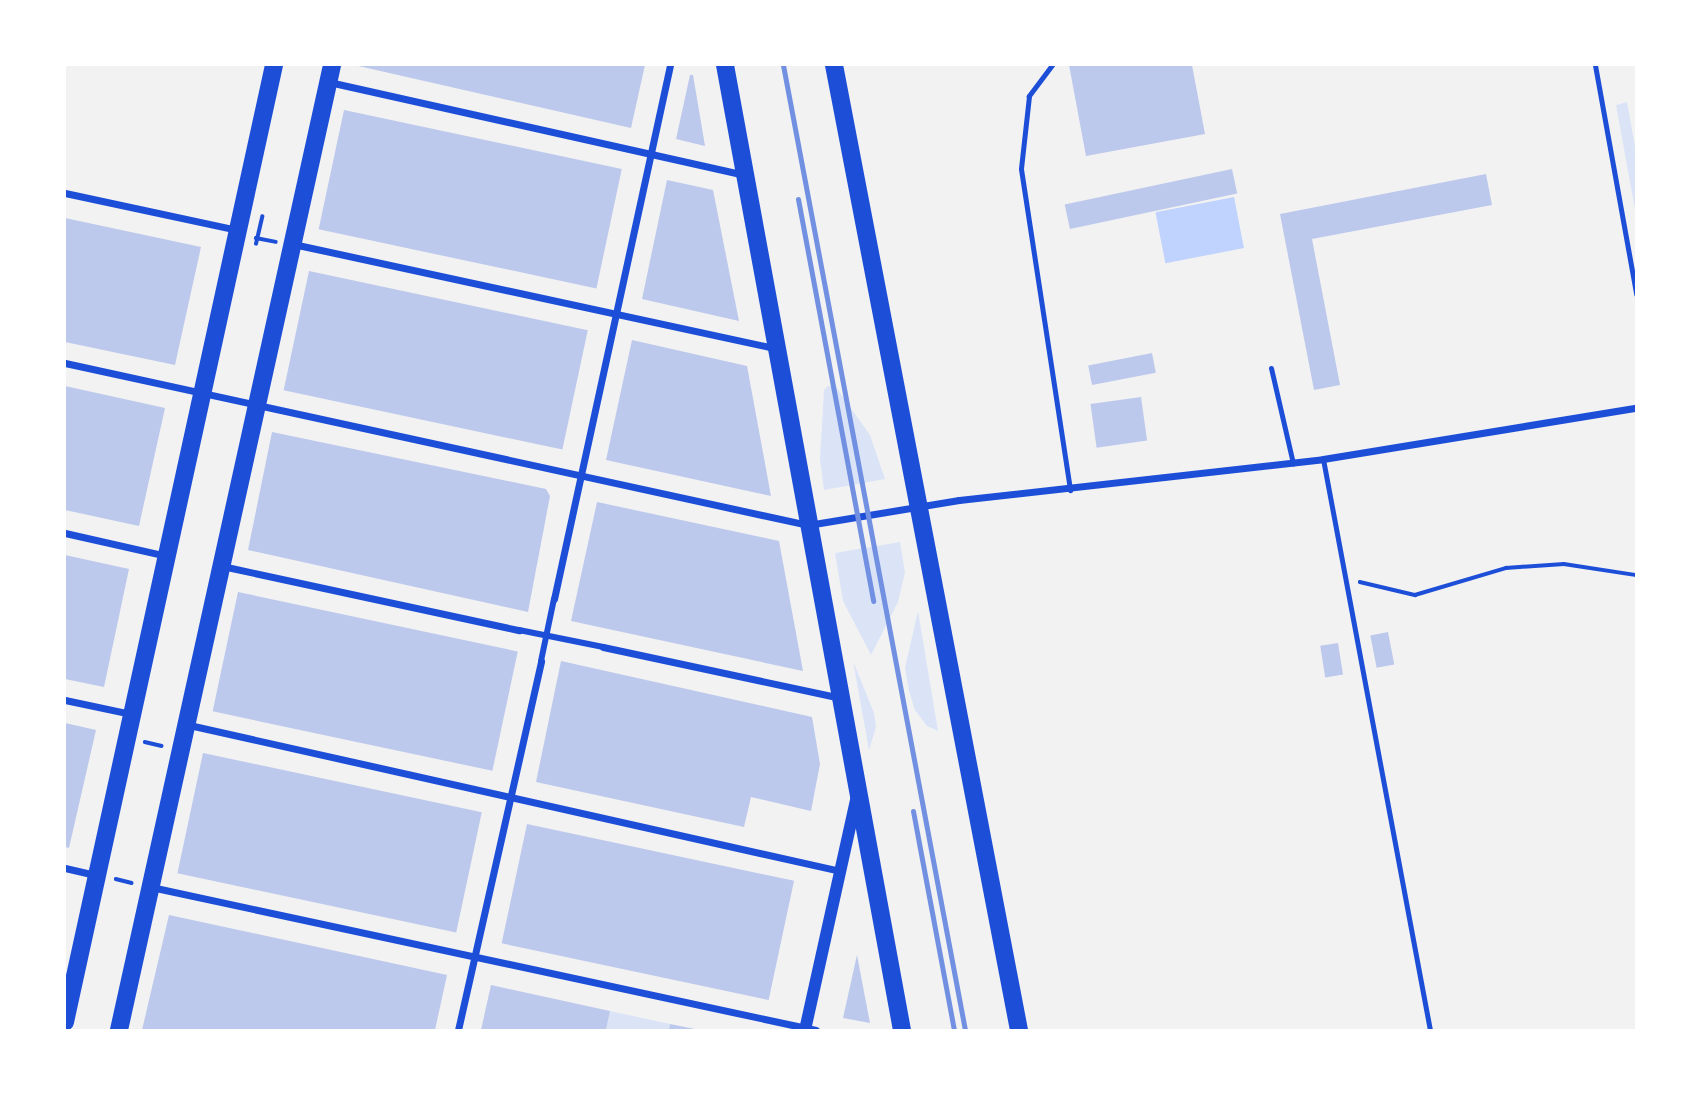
<!DOCTYPE html>
<html>
<head>
<meta charset="utf-8">
<style>
	body { margin:0 }
	#map { position:relative; width:1701px; height:1095px; overflow:hidden; background:#f2f2f2; font-family:"Fira Sans Condensed",sans-serif }
	div>[style] { position:absolute }
	.green>* { inset:0; background:#dbe4f7 }
	.water>* { inset:0; background:#bfd3fe; transform-origin:0 0 }
	.building>* { inset:0; background:#bdc9ec; transform-origin:0 0 }
	.path>* { height:3.5px; margin:-1.75px; padding:0 1.75px; transform-origin:1.75px; border-radius:1.75px; background:#1d4ed8 }
	.service>* { height:5px; margin:-2.5px; padding:0 2.5px; transform-origin:2.5px; border-radius:2.5px; background:#1d4ed8 }
	.pedestrian>* { height:6px; margin:-3px; padding:0 3px; transform-origin:3px; border-radius:3px; background:#1d4ed8 }
	.minor>* { height:7px; margin:-3.5px; padding:0 3.5px; transform-origin:3.5px; border-radius:3.5px; background:#1d4ed8 }
	.tertiary>* { height:12px; margin:-6px; padding:0 6px; transform-origin:6px; border-radius:6px; background:#1d4ed8 }
	.primary>* { height:18px; margin:-9px; padding:0 9px; transform-origin:9px; border-radius:9px; background:#1d4ed8 }
	.rail>* { height:5px; margin:-2.5px; padding:0 2.5px; transform-origin:2.5px; border-radius:2.5px; background:#7290e2 }
	span { translate:-50% -50%; white-space:nowrap; text-align:center; line-height:1.15; -webkit-text-stroke:5px #fff; paint-order:stroke }
	.frame { position:absolute; inset:0; border:66px solid #fff; pointer-events:none }
</style>
</head>
<body>
<div id="map">
	<div class="green">
		<i style="clip-path:polygon(1627px 102px,1636px 152px,1636px 215px,1616px 105px)"></i>
		<i style="clip-path:polygon(828px 386px,836px 387px,870px 435px,885px 479px,824px 490px,820px 459px,824px 390px)"></i>
		<i style="clip-path:polygon(900px 542px,905px 573px,898px 602px,871px 655px,843px 601px,835px 553px)"></i>
		<i style="clip-path:polygon(918px 611px,938px 731px,927px 726px,915px 710px,909px 691px,905px 668px)"></i>
		<i style="clip-path:polygon(853px 661px,874px 713px,876px 727px,869px 750px)"></i>
		<i style="clip-path:polygon(610px 1011px,670px 1024px,669px 1030px,606px 1030px)"></i>
	</div>
	<div class="water">
		<i style="left:1234px;top:197px;width:52px;height:80px;rotate:79deg"></i>
	</div>
	<div class="building">
		<i style="clip-path:polygon(354px 65px,645px 65px,631px 128px)"></i>
		<i style="clip-path:polygon(1069px 65px,1192px 65px,1205px 134px,1086px 156px)"></i>
		<i style="clip-path:polygon(690px 75px,693px 75px,705px 146px,676px 139px)"></i>
		<i style="left:344px;top:110px;width:284px;height:122px;rotate:12deg"></i>
		<i style="left:1232px;top:169px;width:25px;height:171px;rotate:78deg"></i>
		<i style="clip-path:polygon(1486px 174px,1492px 205px,1312px 239px,1340px 385px,1314px 390px,1280px 214px)"></i>
		<i style="clip-path:polygon(667px 180px,713px 190px,739px 321px,642px 299px)"></i>
		<i style="clip-path:polygon(65px 218px,201px 247px,175px 365px,65px 342px)"></i>
		<i style="left:309px;top:271px;width:285px;height:122px;rotate:12deg"></i>
		<i style="clip-path:polygon(632px 340px,747px 366px,771px 496px,606px 460px)"></i>
		<i style="left:1152px;top:353px;width:20px;height:65px;rotate:79deg"></i>
		<i style="clip-path:polygon(65px 386px,165px 408px,139px 526px,65px 510px)"></i>
		<i style="left:1141px;top:397px;width:44px;height:51px;rotate:82deg"></i>
		<i style="clip-path:polygon(272px 432px,546px 489px,550px 496px,528px 612px,248px 550px)"></i>
		<i style="clip-path:polygon(597px 502px,779px 541px,803px 671px,571px 621px)"></i>
		<i style="clip-path:polygon(65px 555px,129px 569px,104px 687px,65px 679px)"></i>
		<i style="left:238px;top:592px;width:286px;height:122px;rotate:12deg"></i>
		<i style="left:1388px;top:632px;width:33px;height:18px;rotate:79deg"></i>
		<i style="left:1338px;top:643px;width:32px;height:18px;rotate:81deg"></i>
		<i style="clip-path:polygon(561px 661px,812px 717px,820px 764px,811px 811px,751px 797px,744px 827px,536px 782px)"></i>
		<i style="clip-path:polygon(65px 723px,96px 730px,69px 848px,65px 847px)"></i>
		<i style="left:203px;top:753px;width:285px;height:123px;rotate:12deg"></i>
		<i style="left:527px;top:824px;width:273px;height:122px;rotate:12deg"></i>
		<i style="clip-path:polygon(169px 915px,447px 975px,435px 1030px,142px 1030px)"></i>
		<i style="clip-path:polygon(857px 955px,870px 1023px,843px 1018px)"></i>
		<i style="clip-path:polygon(491px 985px,610px 1011px,606px 1030px,481px 1030px)"></i>
		<i style="clip-path:polygon(670px 1024px,695px 1029px,695px 1030px,669px 1030px)"></i>
	</div>
	<div class="path">
		<i style="left:256px;top:238px;width:20px;rotate:11deg"></i>
		<i style="left:256px;top:244px;width:28px;rotate:-77deg"></i>
		<i style="left:1360px;top:582px;width:57px;rotate:13.3deg"></i>
		<i style="left:1415px;top:595px;width:95px;rotate:-16.5deg"></i>
		<i style="left:1506px;top:568px;width:58px;rotate:-3.9deg"></i>
		<i style="left:1564px;top:564px;width:73px;rotate:8.7deg"></i>
		<i style="left:145px;top:742px;width:17px;rotate:13deg"></i>
		<i style="left:116px;top:879px;width:16px;rotate:14deg"></i>
	</div>
	<div class="service">
		<i style="left:1052px;top:65px;width:39px;rotate:127deg"></i>
		<i style="left:1029px;top:96px;width:73px;rotate:96.3deg"></i>
		<i style="left:1021px;top:169px;width:325px;rotate:81.3deg"></i>
		<i style="left:1595px;top:65px;width:233px;rotate:79.8deg"></i>
		<i style="left:1271px;top:368px;width:98px;rotate:77deg"></i>
		<i style="left:1323px;top:459px;width:581px;rotate:79.39deg"></i>
	</div>
	<div class="pedestrian">
		<i style="left:519px;top:630px;width:86px;rotate:11.4deg"></i>
		<i style="left:541px;top:661px;width:63px;rotate:-78.2deg"></i>
	</div>
	<div class="minor">
		<i style="left:329px;top:82px;width:425px;rotate:12.6deg"></i>
		<i style="left:65px;top:193px;width:177px;rotate:12.1deg"></i>
		<i style="left:293px;top:244px;width:492px;rotate:12.2deg"></i>
		<i style="left:65px;top:363px;width:760px;rotate:12.3deg"></i>
		<i style="left:808px;top:525px;width:153px;rotate:-9.4deg"></i>
		<i style="left:959px;top:500px;width:366px;rotate:-6.4deg"></i>
		<i style="left:1323px;top:459px;width:317px;rotate:-9.3deg"></i>
		<i style="left:65px;top:533px;width:105px;rotate:12.7deg"></i>
		<i style="left:222px;top:566px;width:304px;rotate:12.2deg"></i>
		<i style="left:554px;top:599px;width:546px;rotate:-77.74deg"></i>
		<i style="left:603px;top:647px;width:242px;rotate:12.1deg"></i>
		<i style="left:65px;top:700px;width:67px;rotate:12deg"></i>
		<i style="left:189px;top:725px;width:667px;rotate:12.64deg"></i>
		<i style="left:65px;top:868px;width:31px;rotate:13deg"></i>
		<i style="left:151px;top:887px;width:680px;rotate:12.14deg"></i>
		<i style="left:458px;top:1030px;width:378px;rotate:-77.3deg"></i>
	</div>
	<div class="tertiary">
		<i style="left:805px;top:1030px;width:240px;rotate:-77.5deg"></i>
	</div>
	<div class="primary">
		<i style="left:725px;top:65px;width:981px;rotate:79.61deg"></i>
		<i style="left:834px;top:65px;width:983px;rotate:79.15deg"></i>
		<i style="left:65px;top:1022px;width:980px;rotate:-77.68deg"></i>
		<i style="left:119px;top:1030px;width:988px;rotate:-77.55deg"></i>
	</div>
	<div class="rail">
		<i style="left:783px;top:65px;width:982px;rotate:79.32deg"></i>
		<i style="left:798px;top:199px;width:409px;rotate:79.4deg"></i>
		<i style="left:913px;top:811px;width:223px;rotate:79.4deg"></i>
	</div>
	<div class="frame"></div>
</div>
</body>
</html>
